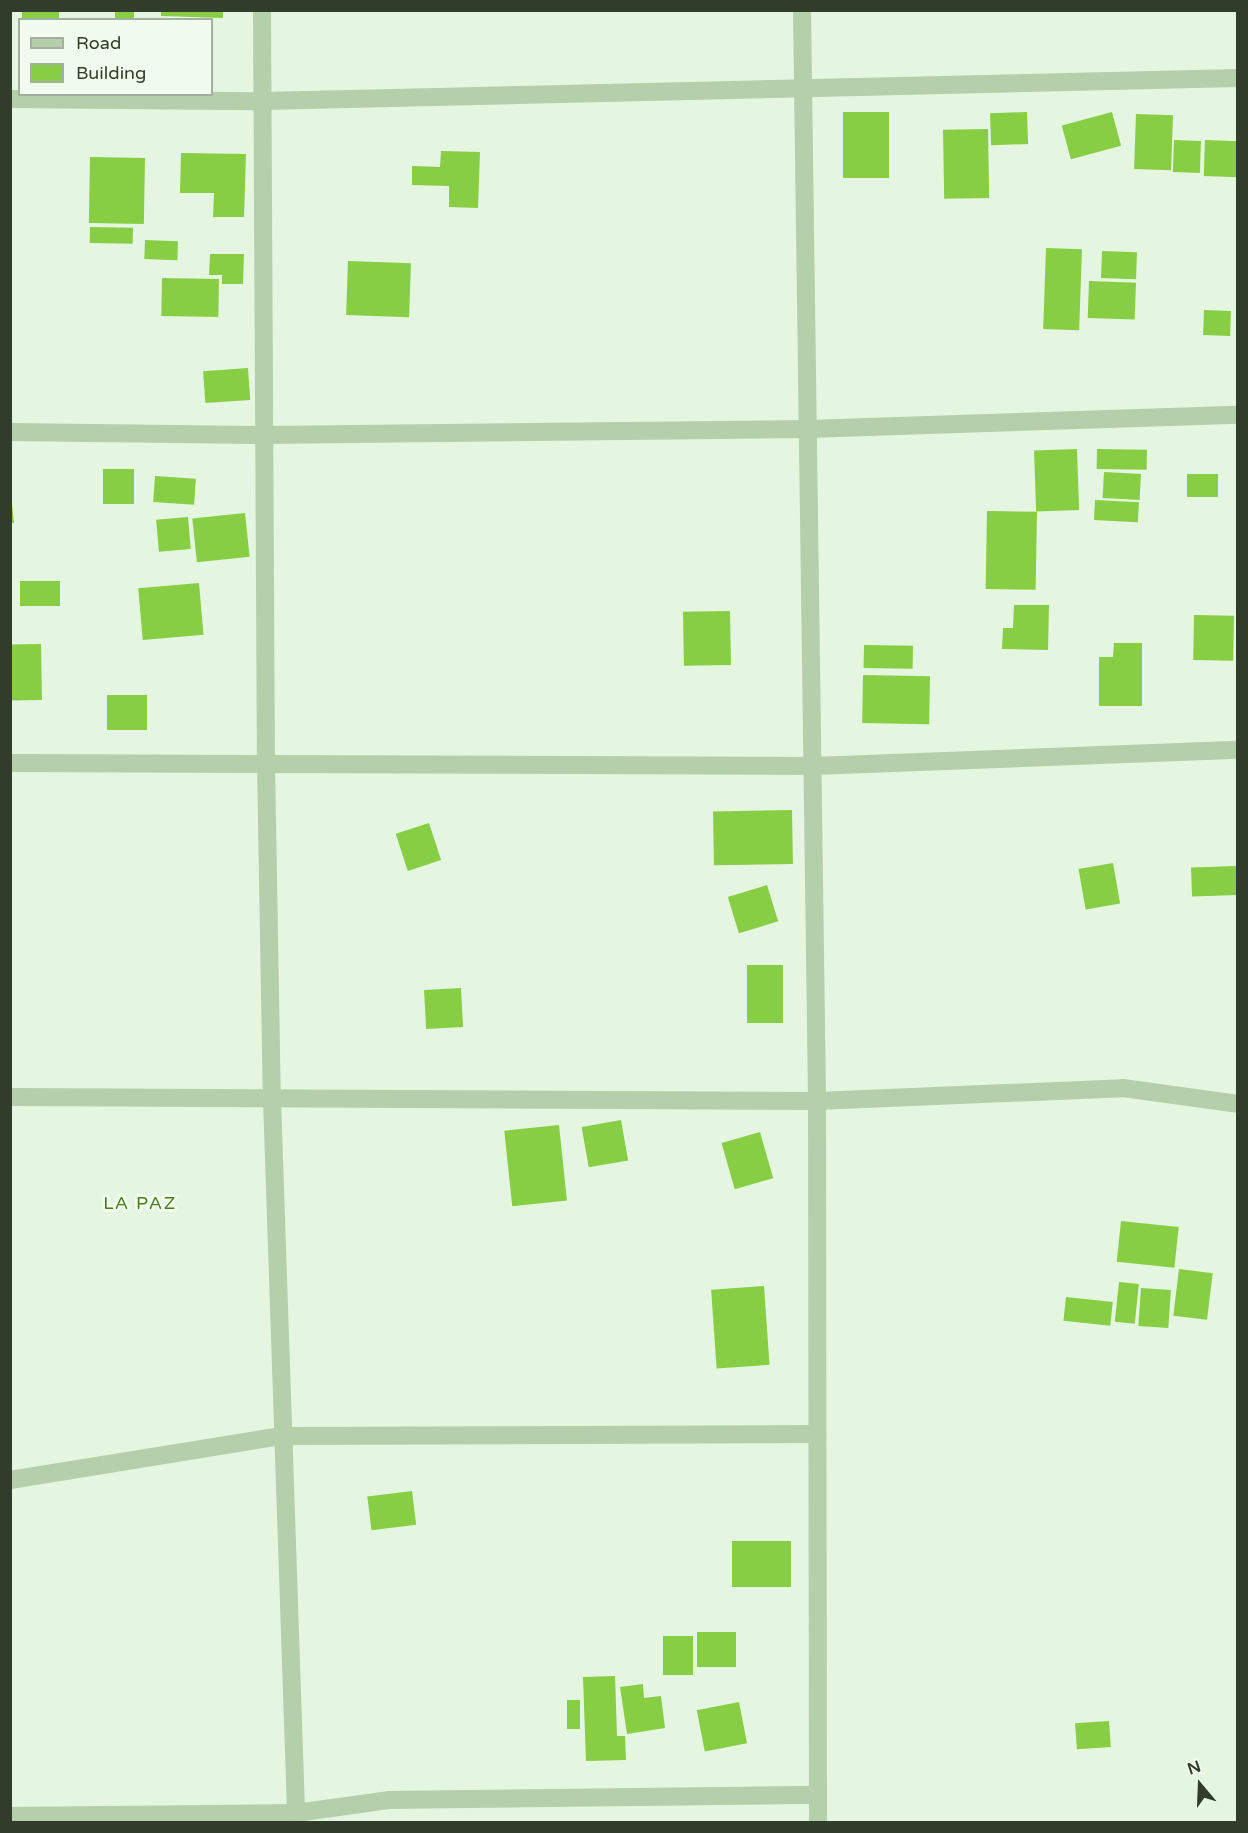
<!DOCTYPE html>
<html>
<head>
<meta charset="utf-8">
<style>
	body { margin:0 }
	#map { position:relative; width:1248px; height:1833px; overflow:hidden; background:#e4f5e0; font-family:"Varela Round",sans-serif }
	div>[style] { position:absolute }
	.building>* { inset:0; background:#87ce45; transform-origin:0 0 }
	.street>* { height:18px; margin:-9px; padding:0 9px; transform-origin:9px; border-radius:9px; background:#b4cfaa }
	span { translate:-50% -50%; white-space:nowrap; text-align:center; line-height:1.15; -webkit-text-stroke:6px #f0fced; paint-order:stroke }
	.neighbourhood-label { font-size:18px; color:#4b7e1b; letter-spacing:1.5px }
	.frame { position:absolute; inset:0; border:12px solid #313c2a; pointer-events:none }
	.legend { position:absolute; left:18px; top:18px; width:195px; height:78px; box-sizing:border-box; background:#f0fced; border:2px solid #a4af9f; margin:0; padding:8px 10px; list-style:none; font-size:18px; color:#313c2a }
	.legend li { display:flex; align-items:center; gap:12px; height:30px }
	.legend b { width:30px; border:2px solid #a4af9f }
	.north { position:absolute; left:1170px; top:1755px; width:60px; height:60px; -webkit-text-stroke:4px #f0fced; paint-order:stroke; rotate:341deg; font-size:16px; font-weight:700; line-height:24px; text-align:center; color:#313c2a }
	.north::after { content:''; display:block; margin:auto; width:21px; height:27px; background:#313c2a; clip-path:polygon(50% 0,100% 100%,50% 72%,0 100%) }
</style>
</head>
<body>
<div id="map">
	<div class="building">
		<i style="left:22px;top:10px;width:37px;height:10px"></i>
		<i style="clip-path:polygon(161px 10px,223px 10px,223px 18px,161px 16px)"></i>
		<i style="left:115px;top:11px;width:19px;height:9px"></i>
		<i style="left:843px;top:112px;width:46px;height:66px"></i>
		<i style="left:1027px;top:112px;width:32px;height:37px;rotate:88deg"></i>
		<i style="left:1112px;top:112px;width:35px;height:52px;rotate:75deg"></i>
		<i style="left:1136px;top:114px;width:37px;height:55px;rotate:2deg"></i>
		<i style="left:988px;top:129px;width:69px;height:45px;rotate:89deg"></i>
		<i style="left:1174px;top:140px;width:27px;height:32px;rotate:2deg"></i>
		<i style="left:1205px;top:140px;width:33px;height:36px;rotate:2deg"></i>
		<i style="clip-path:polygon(441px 151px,480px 152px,478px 208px,449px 207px,449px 186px,412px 185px,412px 166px,440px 167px)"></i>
		<i style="clip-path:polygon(181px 153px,246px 154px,244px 217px,213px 217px,214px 193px,180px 193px)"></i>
		<i style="left:90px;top:157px;width:55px;height:66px;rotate:1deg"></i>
		<i style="left:90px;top:227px;width:43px;height:16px;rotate:1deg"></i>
		<i style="left:145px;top:240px;width:33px;height:19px;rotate:2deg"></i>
		<i style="left:1046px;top:248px;width:36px;height:81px;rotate:2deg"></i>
		<i style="left:1102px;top:251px;width:35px;height:27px;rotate:2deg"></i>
		<i style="clip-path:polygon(210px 254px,244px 254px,243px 284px,222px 284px,222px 275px,209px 275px)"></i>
		<i style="left:348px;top:261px;width:63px;height:54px;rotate:2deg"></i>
		<i style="left:162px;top:278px;width:57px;height:38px;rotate:1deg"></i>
		<i style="left:1089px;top:281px;width:47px;height:37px;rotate:2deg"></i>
		<i style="left:1204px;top:310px;width:27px;height:25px;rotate:2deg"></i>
		<i style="left:248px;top:368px;width:32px;height:45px;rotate:86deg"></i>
		<i style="left:1077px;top:449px;width:61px;height:43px;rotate:88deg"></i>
		<i style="left:1097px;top:449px;width:50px;height:20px;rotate:1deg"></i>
		<i style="left:103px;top:469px;width:31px;height:35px"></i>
		<i style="left:1104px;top:472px;width:37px;height:26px;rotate:3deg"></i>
		<i style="left:1187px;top:474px;width:31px;height:23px"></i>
		<i style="left:155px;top:476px;width:41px;height:26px;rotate:4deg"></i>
		<i style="clip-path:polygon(10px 485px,14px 523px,10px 523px)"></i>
		<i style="left:1095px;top:500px;width:44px;height:20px;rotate:3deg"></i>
		<i style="left:987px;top:511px;width:50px;height:78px;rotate:1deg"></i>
		<i style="left:245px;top:513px;width:44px;height:53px;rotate:84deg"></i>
		<i style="left:188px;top:517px;width:32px;height:32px;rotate:85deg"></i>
		<i style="left:20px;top:581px;width:40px;height:25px"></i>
		<i style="left:199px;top:583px;width:52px;height:61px;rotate:85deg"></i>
		<i style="clip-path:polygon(1014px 605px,1049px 605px,1048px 650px,1002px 649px,1003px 628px,1013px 628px)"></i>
		<i style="left:730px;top:611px;width:54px;height:47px;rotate:89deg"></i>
		<i style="left:1194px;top:615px;width:40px;height:45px;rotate:1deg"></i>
		<i style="clip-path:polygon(1114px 643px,1142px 643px,1142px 706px,1099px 706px,1099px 657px,1113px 657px)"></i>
		<i style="left:41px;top:644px;width:56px;height:31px;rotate:89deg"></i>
		<i style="left:864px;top:645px;width:49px;height:23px;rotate:1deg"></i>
		<i style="left:863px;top:675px;width:67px;height:48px;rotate:1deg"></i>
		<i style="left:147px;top:695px;width:35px;height:40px;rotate:90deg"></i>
		<i style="left:792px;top:810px;width:54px;height:79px;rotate:89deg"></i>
		<i style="left:429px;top:823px;width:39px;height:35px;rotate:72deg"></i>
		<i style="left:1113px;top:863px;width:41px;height:35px;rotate:80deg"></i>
		<i style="left:1237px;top:866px;width:29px;height:46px;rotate:88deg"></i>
		<i style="left:767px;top:885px;width:38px;height:41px;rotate:73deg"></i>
		<i style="left:747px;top:965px;width:36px;height:58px"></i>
		<i style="left:461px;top:988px;width:39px;height:37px;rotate:87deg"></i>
		<i style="left:621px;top:1120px;width:41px;height:40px;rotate:80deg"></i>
		<i style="left:559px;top:1125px;width:76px;height:55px;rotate:84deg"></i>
		<i style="left:760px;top:1132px;width:48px;height:40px;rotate:74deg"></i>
		<i style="left:1121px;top:1221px;width:58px;height:41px;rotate:6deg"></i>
		<i style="left:1179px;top:1269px;width:34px;height:47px;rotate:7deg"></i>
		<i style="left:1119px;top:1282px;width:20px;height:40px;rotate:6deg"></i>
		<i style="left:764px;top:1286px;width:79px;height:53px;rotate:86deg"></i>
		<i style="left:1141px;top:1288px;width:30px;height:38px;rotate:4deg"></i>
		<i style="left:1066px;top:1297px;width:47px;height:24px;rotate:6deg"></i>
		<i style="left:412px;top:1491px;width:34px;height:45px;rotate:83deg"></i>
		<i style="left:732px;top:1541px;width:59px;height:46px"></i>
		<i style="left:697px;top:1632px;width:39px;height:35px"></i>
		<i style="left:663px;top:1636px;width:30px;height:39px"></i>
		<i style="clip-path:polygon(615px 1676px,617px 1736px,625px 1736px,626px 1760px,586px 1761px,583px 1677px)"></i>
		<i style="clip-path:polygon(643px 1684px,644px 1698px,661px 1696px,665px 1728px,627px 1734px,620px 1687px)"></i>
		<i style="left:567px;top:1700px;width:13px;height:29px"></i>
		<i style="left:739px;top:1702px;width:42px;height:43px;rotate:79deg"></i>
		<i style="left:1109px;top:1721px;width:26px;height:34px;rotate:86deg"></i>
	</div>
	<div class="street">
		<i style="left:262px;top:10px;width:754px;rotate:89.7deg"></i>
		<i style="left:266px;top:764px;width:335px;rotate:89deg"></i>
		<i style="left:272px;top:1099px;width:714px;rotate:88.07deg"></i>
		<i style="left:802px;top:10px;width:1091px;rotate:89.21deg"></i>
		<i style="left:817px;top:1101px;width:721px;rotate:89.92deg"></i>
		<i style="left:10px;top:99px;width:254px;rotate:0.5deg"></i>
		<i style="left:264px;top:101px;width:974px;rotate:-1.35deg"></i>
		<i style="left:10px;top:432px;width:255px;rotate:0.7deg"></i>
		<i style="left:265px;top:435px;width:543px;rotate:-0.63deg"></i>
		<i style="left:808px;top:429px;width:430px;rotate:-1.9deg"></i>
		<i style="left:10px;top:763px;width:804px;rotate:0.21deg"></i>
		<i style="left:814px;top:766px;width:424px;rotate:-2.2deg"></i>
		<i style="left:10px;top:1097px;width:807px;rotate:0.28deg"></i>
		<i style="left:817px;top:1101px;width:306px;rotate:-2.4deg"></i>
		<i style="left:1123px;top:1088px;width:116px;rotate:7.9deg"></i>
		<i style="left:10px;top:1480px;width:277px;rotate:-9.2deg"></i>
		<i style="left:283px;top:1436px;width:534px;rotate:-0.21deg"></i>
		<i style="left:10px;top:1816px;width:286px;rotate:-0.6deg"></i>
		<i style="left:296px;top:1813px;width:95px;rotate:-7.9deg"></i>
		<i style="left:390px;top:1800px;width:428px;rotate:-0.7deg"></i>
	</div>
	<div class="neighbourhood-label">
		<span style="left:140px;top:1203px">LA PAZ</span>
	</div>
	<div class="frame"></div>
	<ul class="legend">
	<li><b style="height:8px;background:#b4cfaa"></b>Road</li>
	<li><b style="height:16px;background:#87ce45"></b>Building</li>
	</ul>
	<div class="north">N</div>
</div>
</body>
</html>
